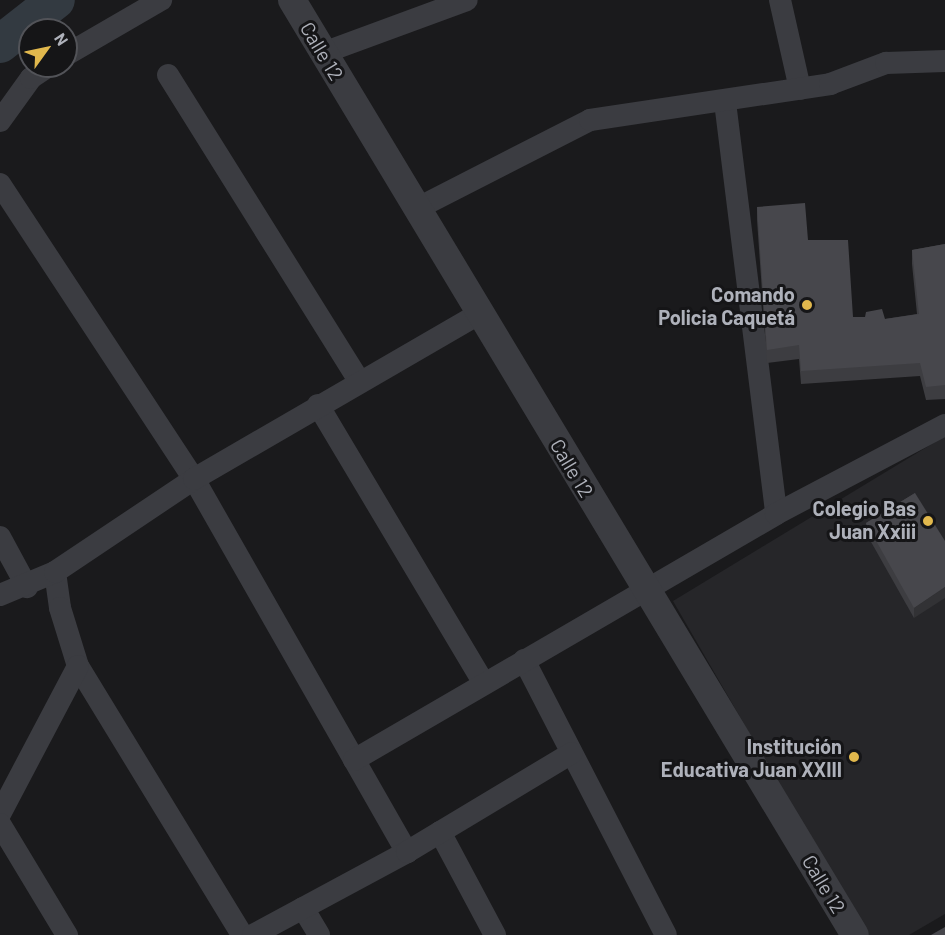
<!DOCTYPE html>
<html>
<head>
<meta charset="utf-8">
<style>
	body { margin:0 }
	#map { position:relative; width:945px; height:935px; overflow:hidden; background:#1a1a1c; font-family:Barlow,sans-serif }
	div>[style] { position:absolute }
	.built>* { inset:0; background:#262629 }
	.river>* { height:38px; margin:-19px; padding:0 19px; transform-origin:19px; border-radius:19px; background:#333a41 }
	.minor>* { height:22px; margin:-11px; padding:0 11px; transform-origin:11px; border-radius:11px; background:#3b3c41 }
	.tertiary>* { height:28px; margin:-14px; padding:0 14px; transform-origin:14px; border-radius:14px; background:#3b3c41 }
	.wall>* { inset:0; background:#3d3d41 }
	.shaded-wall>* { inset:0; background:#323235 }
	.building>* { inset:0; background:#47474c }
	.dots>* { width:16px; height:16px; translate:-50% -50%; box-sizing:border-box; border:3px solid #151517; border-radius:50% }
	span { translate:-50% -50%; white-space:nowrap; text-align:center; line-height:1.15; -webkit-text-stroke:6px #151517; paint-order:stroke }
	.street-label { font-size:20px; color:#aeb1ba }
	.poi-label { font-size:20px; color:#aeb1ba; font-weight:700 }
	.right { translate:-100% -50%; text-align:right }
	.north { position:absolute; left:18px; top:18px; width:60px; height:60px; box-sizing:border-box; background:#151517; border:2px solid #525358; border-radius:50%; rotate:57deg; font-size:16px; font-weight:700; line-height:24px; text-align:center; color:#aeb1ba }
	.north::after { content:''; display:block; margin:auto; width:21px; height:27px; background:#e1b84d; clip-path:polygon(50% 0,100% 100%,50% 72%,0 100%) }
</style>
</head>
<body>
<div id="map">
	<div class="built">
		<i style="clip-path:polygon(945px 436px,945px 914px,909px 935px,866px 935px,673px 601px)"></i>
	</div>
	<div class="river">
		<i style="left:0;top:44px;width:71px;rotate:-38.2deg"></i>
	</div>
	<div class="minor">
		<i style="left:780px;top:0;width:91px;rotate:77.3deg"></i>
		<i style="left:323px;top:53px;width:153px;rotate:-20.2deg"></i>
		<i style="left:66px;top:55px;width:110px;rotate:-30.1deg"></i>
		<i style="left:168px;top:75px;width:361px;rotate:58deg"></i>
		<i style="left:725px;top:102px;width:415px;rotate:82.9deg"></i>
		<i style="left:0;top:121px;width:53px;rotate:-54.2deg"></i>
		<i style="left:31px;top:78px;width:22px;rotate:-34deg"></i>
		<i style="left:0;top:184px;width:353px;rotate:56.7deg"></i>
		<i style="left:194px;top:479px;width:430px;rotate:60.3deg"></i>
		<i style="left:416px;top:209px;width:195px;rotate:-27.1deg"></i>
		<i style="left:590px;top:120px;width:243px;rotate:-8.5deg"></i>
		<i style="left:830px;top:84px;width:60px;rotate:-20.6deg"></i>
		<i style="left:886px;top:63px;width:59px;rotate:-1.9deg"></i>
		<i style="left:318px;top:405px;width:322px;rotate:59.2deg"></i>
		<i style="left:0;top:537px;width:57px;rotate:61.6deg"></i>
		<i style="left:55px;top:572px;width:36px;rotate:82deg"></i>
		<i style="left:60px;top:608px;width:61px;rotate:72.8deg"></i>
		<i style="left:78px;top:666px;width:315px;rotate:58.6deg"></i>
		<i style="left:0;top:595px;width:60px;rotate:-22.7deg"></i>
		<i style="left:55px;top:572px;width:167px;rotate:-33.8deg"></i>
		<i style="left:194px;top:479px;width:329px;rotate:-30.1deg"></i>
		<i style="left:524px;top:660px;width:309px;rotate:62.7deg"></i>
		<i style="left:354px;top:760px;width:488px;rotate:-30.2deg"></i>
		<i style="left:776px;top:514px;width:191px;rotate:-27.8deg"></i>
		<i style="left:0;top:814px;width:167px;rotate:-62.2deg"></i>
		<i style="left:0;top:824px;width:130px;rotate:58.9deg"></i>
		<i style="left:440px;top:832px;width:117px;rotate:61.9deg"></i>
		<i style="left:303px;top:908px;width:31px;rotate:59deg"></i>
		<i style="left:253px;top:935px;width:175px;rotate:-28.3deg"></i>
		<i style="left:407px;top:852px;width:192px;rotate:-31deg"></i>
	</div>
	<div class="tertiary">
		<i style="left:292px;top:0;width:1091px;rotate:58.95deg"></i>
	</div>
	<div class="wall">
		<i style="clip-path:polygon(757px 207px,808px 240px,853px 317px,885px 319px,917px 314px,912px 264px,912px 250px,945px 244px,945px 399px,926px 400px,920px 376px,801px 384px,799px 359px,767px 363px,757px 220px)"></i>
		<i style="clip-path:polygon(915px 493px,914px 618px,866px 533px,866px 523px)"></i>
	</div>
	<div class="shaded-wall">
		<i style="clip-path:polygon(945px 587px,945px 598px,914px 618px,914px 608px)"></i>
	</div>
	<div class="building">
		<i style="clip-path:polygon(805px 203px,808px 240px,848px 240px,853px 317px,865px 317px,866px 312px,882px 309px,885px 319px,919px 314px,912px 250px,945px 244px,945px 385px,926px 387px,920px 363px,801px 371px,799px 345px,767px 350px,757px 207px)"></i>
		<i style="clip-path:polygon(915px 493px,945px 541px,945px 587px,914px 608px,866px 523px)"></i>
		<i style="clip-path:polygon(945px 927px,945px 935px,931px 935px)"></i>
	</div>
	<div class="dots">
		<i style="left:807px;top:305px;background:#e1b84d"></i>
		<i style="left:928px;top:521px;background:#e1b84d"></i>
		<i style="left:854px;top:757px;background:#e1b84d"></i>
	</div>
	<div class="street-label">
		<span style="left:322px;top:51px;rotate:59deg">Calle 12</span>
		<span style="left:572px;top:468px;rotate:59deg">Calle 12</span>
		<span style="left:824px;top:884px;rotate:59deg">Calle 12</span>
	</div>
	<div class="poi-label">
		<span class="right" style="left:795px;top:306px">Comando<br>Policia Caquetá</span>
		<span class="right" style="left:916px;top:520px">Colegio Bas<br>Juan Xxiii</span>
		<span class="right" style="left:842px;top:758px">Institución<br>Educativa Juan XXIII</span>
	</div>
	<div class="north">N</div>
</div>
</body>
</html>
